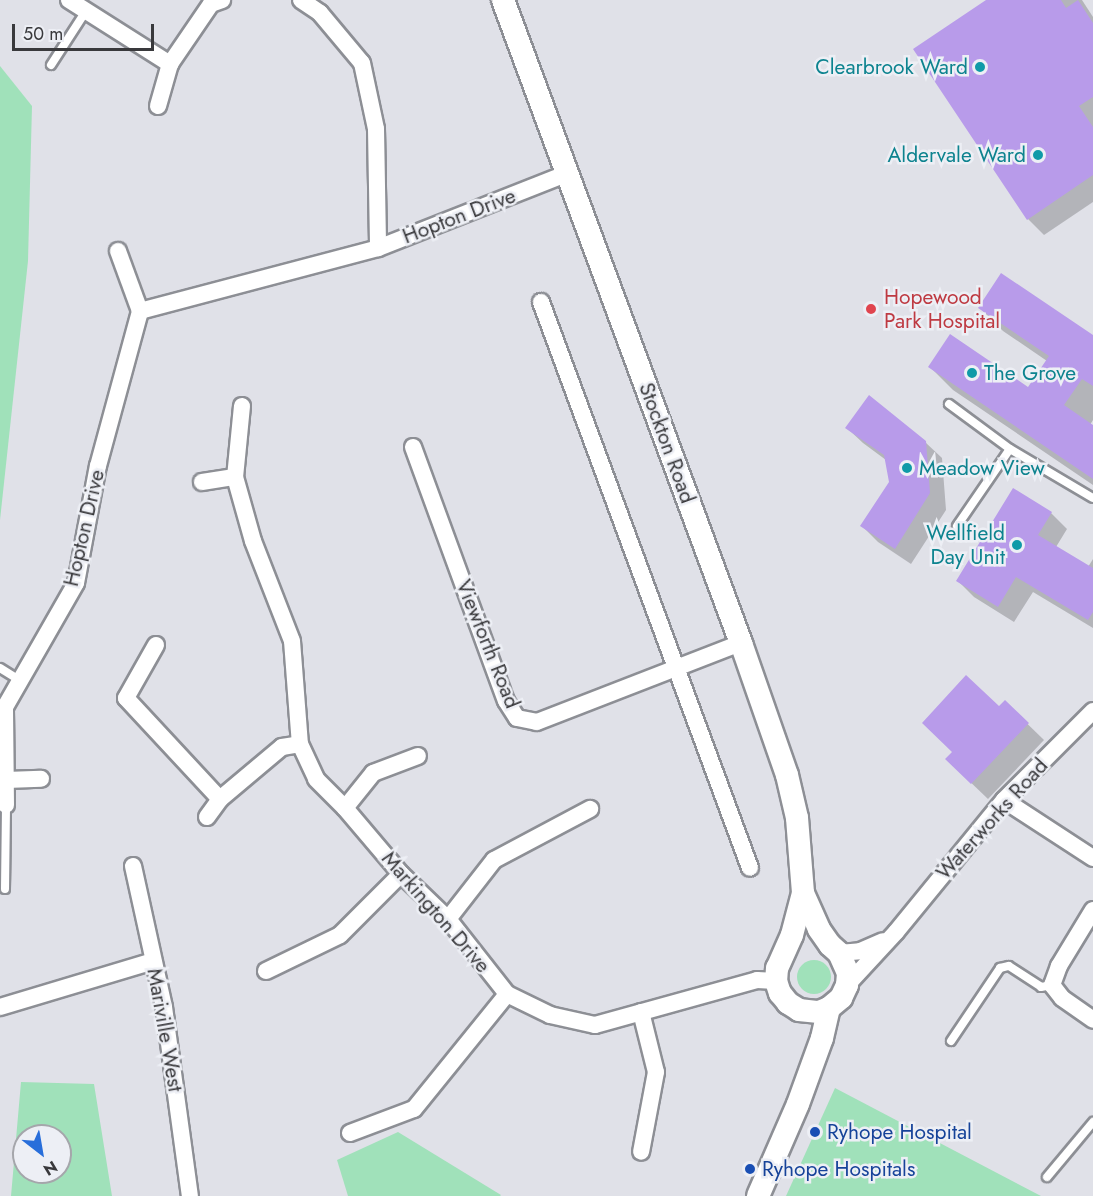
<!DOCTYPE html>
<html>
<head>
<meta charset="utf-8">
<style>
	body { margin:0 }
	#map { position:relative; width:1093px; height:1196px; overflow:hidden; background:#e0e1e8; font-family:Jost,sans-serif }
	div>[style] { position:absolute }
	.green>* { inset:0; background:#a0e1ba }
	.round { border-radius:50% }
	.shadow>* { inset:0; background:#0003 }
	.building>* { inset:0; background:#b89bea }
	.roads { filter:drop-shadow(2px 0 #8d8f95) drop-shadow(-2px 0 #8d8f95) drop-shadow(0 2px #8d8f95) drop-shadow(0 -2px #8d8f95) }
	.lane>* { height:8px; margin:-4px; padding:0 4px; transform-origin:4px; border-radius:4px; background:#fff }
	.street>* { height:16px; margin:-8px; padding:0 8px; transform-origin:8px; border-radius:8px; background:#fff }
	.secondary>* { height:22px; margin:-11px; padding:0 11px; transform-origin:11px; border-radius:11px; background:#fff }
	.dots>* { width:16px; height:16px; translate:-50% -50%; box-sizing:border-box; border:3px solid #edeff5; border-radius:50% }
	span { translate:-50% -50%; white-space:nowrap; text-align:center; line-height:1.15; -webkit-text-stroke:5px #edeff5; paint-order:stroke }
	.culture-label { font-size:21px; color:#0d838f }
	.right { translate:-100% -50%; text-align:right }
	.left { translate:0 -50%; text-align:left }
	.street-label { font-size:21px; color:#39393c }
	.health-label { font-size:21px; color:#be3a42 }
	.transit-label { font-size:21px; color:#164399 }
	.north { position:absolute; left:12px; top:1124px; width:60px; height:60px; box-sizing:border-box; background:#edeff5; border:2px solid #a5a6ab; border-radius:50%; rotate:149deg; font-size:16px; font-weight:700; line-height:24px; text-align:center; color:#39393c }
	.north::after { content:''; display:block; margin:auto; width:21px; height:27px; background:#286eda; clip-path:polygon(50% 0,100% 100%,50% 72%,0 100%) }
	.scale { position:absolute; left:12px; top:24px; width:142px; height:27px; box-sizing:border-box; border:3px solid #39393c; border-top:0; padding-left:8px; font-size:18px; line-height:21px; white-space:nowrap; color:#39393c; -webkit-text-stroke:4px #edeff5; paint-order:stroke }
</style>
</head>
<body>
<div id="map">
	<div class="green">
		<i style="clip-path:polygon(0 66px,32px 106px,28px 261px,0 520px)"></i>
		<i class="round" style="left:797px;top:960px;width:34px;height:34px"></i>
		<i style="clip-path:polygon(evenodd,21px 1082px,94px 1084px,112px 1196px,11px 1196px,21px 1082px,24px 1136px,60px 1136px,60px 1172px,24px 1172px,24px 1136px)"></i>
		<i style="clip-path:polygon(835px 1088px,1041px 1196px,786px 1196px)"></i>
		<i style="clip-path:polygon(398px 1132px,501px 1195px,500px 1196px,348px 1196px,337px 1160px)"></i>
	</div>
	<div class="shadow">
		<i style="clip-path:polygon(988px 0,1082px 0,1093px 17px,1093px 202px,1044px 235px,1028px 219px)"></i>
		<i style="clip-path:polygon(980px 308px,1093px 337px,1093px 420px,1090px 425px,1093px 427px,1093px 485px,953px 390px,930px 367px,1028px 389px,1047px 361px,1003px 331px)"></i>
		<i style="clip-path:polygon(847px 428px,925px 442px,942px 458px,946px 510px,911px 564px,878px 542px,862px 526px,890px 482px,886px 460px,863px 443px)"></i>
		<i style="clip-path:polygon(1051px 513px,1067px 529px,1056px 547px,1088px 567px,1093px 559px,1093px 628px,1033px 592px,1014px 622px,974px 597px,958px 581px)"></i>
		<i style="clip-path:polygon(1005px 702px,1044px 740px,988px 799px,963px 775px,954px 753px)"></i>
	</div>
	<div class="building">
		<i style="clip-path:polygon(986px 0,1061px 0,1066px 8px,1078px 0,1093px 23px,1093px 97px,1079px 106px,1093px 127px,1093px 175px,1027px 220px,913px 49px)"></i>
		<i style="clip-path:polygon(1001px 273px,1093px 335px,1093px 386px,1082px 379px,1064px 405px,1093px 425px,1093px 479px,928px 367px,950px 334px,1028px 387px,1049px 356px,978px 308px)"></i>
		<i style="clip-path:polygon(869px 395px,926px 441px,930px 493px,895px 549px,860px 526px,889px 482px,884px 455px,845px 428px)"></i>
		<i style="clip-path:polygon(1013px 488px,1052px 512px,1038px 535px,1093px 568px,1093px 612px,1088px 620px,1016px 577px,998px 607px,956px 581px)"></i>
		<i style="clip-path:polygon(966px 675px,999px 706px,1005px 700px,1029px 723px,971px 784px,945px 759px,952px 752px,922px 723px)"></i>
	</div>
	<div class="roads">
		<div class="lane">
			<i style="left:51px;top:65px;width:64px;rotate:-57.1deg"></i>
			<i style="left:949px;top:404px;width:76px;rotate:36.4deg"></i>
			<i style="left:1010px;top:449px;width:96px;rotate:30.6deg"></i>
			<i style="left:957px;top:526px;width:93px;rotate:-55.5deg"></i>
			<i style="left:0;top:668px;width:22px;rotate:32deg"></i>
			<i style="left:5px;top:889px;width:84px;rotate:-89.3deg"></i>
			<i style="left:951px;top:1041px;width:88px;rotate:-56.1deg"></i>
			<i style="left:1000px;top:968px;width:9px;rotate:-13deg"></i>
			<i style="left:1009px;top:966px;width:38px;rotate:33deg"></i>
			<i style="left:1041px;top:987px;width:11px;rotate:-10deg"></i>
			<i style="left:1047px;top:1177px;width:72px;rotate:-50.1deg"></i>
		</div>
		<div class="street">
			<i style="left:69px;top:0;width:120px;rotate:32.4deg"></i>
			<i style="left:301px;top:0;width:23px;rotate:34deg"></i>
			<i style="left:320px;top:13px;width:65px;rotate:50deg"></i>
			<i style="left:362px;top:63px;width:67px;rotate:78deg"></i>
			<i style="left:376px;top:129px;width:119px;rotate:89deg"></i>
			<i style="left:158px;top:106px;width:44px;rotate:-74.1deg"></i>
			<i style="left:170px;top:64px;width:73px;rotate:-55.7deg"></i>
			<i style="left:211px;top:4px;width:12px;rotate:-20deg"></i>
			<i style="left:118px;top:251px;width:64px;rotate:69.9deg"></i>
			<i style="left:541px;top:302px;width:603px;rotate:69.73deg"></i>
			<i style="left:242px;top:406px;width:71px;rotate:95.6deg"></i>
			<i style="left:235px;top:477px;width:66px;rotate:74.3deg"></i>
			<i style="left:253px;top:541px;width:107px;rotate:68.7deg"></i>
			<i style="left:292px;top:641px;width:103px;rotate:85.6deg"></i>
			<i style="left:300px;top:744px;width:38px;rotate:65deg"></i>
			<i style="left:316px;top:779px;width:41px;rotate:45deg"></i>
			<i style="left:345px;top:808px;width:87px;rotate:49.7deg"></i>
			<i style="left:401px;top:874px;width:65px;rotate:43.8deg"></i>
			<i style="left:448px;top:919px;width:95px;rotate:51.8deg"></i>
			<i style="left:507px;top:994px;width:48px;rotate:26deg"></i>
			<i style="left:550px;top:1015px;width:46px;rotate:12.5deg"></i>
			<i style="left:595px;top:1025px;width:168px;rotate:-15.5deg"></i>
			<i style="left:757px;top:980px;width:19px;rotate:3deg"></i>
			<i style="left:413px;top:447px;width:270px;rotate:69.9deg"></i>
			<i style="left:506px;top:701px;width:20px;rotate:57deg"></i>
			<i style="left:517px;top:718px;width:20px;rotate:11deg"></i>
			<i style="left:537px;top:722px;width:219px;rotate:-21.2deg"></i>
			<i style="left:202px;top:482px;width:33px;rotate:-9deg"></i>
			<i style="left:156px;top:645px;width:61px;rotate:119.5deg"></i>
			<i style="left:126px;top:698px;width:138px;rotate:47.1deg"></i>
			<i style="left:220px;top:799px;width:81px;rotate:-40deg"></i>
			<i style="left:282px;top:747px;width:18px;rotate:-9deg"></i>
			<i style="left:6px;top:780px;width:35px;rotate:-2deg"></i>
			<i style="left:1004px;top:800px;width:106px;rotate:33.1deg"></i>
			<i style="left:6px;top:805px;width:98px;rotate:-90.6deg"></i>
			<i style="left:5px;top:707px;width:143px;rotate:-60.2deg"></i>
			<i style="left:76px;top:583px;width:119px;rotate:-79.4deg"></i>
			<i style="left:98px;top:466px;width:161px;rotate:-74.8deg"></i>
			<i style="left:140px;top:311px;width:246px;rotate:-14.8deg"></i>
			<i style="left:378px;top:248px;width:204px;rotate:-21.5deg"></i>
			<i style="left:345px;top:808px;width:45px;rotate:-51.3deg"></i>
			<i style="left:373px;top:773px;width:48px;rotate:-20.7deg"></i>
			<i style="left:207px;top:817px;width:22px;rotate:-54deg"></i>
			<i style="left:133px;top:866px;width:144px;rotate:77.6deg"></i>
			<i style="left:164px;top:1007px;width:191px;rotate:82.2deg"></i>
			<i style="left:1093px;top:910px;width:66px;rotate:121.3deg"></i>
			<i style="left:1059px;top:966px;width:20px;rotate:110deg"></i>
			<i style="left:1052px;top:985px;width:16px;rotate:52deg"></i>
			<i style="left:1062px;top:998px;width:38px;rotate:35deg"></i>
			<i style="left:448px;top:919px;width:75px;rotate:-52.1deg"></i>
			<i style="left:494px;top:860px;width:109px;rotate:-28deg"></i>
			<i style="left:839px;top:953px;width:21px;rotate:-5deg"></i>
			<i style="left:860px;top:951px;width:25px;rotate:-23deg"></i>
			<i style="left:266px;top:971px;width:82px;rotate:-25.9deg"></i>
			<i style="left:340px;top:935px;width:86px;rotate:-45deg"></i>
			<i style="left:847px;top:985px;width:72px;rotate:-47.2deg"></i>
			<i style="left:896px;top:932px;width:171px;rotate:-50.7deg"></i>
			<i style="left:1004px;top:800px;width:126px;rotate:-45deg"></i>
			<i style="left:0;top:1007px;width:160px;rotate:-16.7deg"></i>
			<i style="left:641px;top:1012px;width:62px;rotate:76deg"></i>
			<i style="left:656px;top:1072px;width:81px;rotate:100.6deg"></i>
			<i style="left:350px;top:1133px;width:68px;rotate:-20.6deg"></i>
			<i style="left:414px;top:1109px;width:148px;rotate:-51deg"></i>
		</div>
		<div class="secondary">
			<i style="left:503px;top:0;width:686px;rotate:69.69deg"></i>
			<i style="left:741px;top:643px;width:140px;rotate:70.8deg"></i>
			<i style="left:787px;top:775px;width:44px;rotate:76.9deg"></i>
			<i style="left:797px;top:818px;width:75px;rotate:85.4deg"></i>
			<i style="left:803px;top:893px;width:43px;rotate:104.7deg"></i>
			<i style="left:792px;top:935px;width:36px;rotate:114deg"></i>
			<i style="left:777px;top:968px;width:13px;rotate:94deg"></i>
			<i style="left:776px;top:981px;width:13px;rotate:72deg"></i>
			<i style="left:780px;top:993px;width:13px;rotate:51deg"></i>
			<i style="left:788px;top:1003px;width:13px;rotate:32deg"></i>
			<i style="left:799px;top:1010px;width:20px;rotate:6deg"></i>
			<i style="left:819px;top:1012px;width:11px;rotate:-22deg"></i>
			<i style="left:829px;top:1008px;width:16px;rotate:-40deg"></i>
			<i style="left:841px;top:998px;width:14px;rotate:-65deg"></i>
			<i style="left:847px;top:985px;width:12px;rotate:-85deg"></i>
			<i style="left:848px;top:973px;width:22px;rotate:-114deg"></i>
			<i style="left:839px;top:953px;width:12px;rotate:-138deg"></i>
			<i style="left:830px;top:945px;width:19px;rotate:-125deg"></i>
			<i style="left:819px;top:929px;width:39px;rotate:-114deg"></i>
			<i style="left:758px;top:1196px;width:100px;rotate:-66.5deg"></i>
			<i style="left:798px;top:1104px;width:70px;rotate:-70deg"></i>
			<i style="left:822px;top:1038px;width:31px;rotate:-77deg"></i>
		</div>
	</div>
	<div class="dots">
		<i style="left:980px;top:67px;background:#0f9aa8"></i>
		<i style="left:1038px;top:155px;background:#0f9aa8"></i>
		<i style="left:871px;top:309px;background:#e0444e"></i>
		<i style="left:972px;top:373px;background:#0f9aa8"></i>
		<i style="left:907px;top:468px;background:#0f9aa8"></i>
		<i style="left:1017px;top:545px;background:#0f9aa8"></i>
		<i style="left:815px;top:1132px;background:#1a4fb4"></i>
		<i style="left:750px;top:1169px;background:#1a4fb4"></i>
	</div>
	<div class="culture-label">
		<span class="right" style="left:968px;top:67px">Clearbrook Ward</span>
		<span class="right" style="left:1026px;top:155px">Aldervale Ward</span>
		<span class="left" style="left:984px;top:373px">The Grove</span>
		<span class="left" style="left:919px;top:468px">Meadow View</span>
		<span class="right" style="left:1005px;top:545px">Wellfield<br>Day Unit</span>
	</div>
	<div class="street-label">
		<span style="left:459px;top:216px;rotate:-21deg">Hopton Drive</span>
		<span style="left:667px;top:443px;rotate:70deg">Stockton Road</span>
		<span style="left:84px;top:528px;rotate:-77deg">Hopton Drive</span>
		<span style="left:488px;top:644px;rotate:68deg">Viewforth Road</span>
		<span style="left:992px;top:819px;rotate:-48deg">Waterworks Road</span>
		<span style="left:436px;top:912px;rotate:49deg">Markington Drive</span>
		<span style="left:165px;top:1030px;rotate:80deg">Mariville West</span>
	</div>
	<div class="health-label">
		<span class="left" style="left:884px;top:309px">Hopewood<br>Park Hospital</span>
	</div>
	<div class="transit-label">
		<span class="left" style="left:827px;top:1132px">Ryhope Hospital</span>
		<span class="left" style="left:762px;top:1169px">Ryhope Hospitals</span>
	</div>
	<div class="north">N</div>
	<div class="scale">50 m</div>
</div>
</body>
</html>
